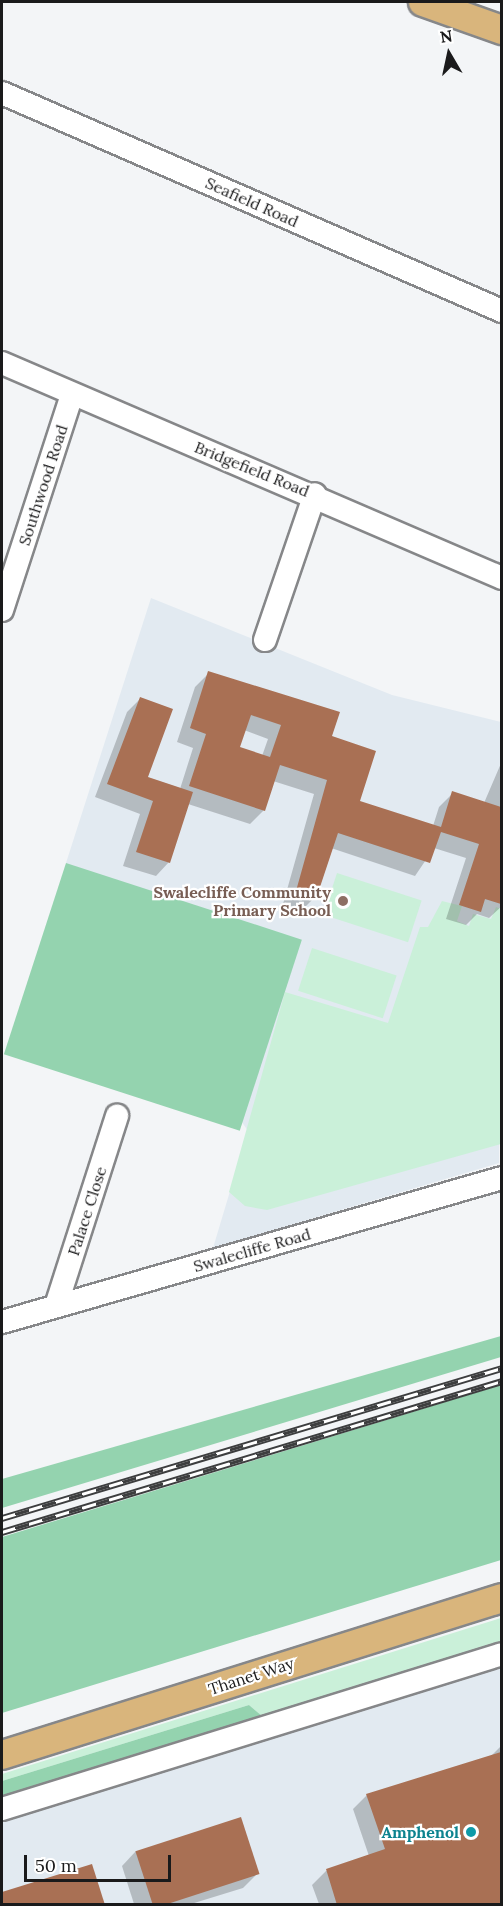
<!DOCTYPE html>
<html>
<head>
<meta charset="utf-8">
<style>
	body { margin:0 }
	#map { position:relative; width:503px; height:1906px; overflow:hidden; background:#f3f5f7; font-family:Lora,serif }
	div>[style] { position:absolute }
	.built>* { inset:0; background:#e2eaf1 }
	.green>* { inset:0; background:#caf0d9; transform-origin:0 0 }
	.forest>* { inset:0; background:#94d3af; transform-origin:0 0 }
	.shadow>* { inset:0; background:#0003 }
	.building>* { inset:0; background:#a97054; transform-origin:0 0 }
	.roads { filter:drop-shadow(2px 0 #868789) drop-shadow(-2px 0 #868789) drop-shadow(0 2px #868789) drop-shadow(0 -2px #868789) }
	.minor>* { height:22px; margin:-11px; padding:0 11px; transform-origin:11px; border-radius:11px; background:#fff }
	.major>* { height:28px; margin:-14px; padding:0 14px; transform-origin:14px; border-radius:14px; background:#d9b57c }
	.rail>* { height:7px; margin-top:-3.5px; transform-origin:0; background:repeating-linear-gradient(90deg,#fff 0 14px,#3d3e3f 0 28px); box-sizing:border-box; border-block:2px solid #3d3e3f }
	.dots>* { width:16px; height:16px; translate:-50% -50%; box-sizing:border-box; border:3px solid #fff; border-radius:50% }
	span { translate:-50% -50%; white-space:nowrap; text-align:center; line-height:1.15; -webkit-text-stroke:4.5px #fff; paint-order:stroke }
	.street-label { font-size:16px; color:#1a1a1b }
	.education-label { font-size:16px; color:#785e54; font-weight:700 }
	.right { translate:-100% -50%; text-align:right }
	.culture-label { font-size:16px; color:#0d838f; font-weight:700 }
	.frame { position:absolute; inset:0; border:3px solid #1a1a1b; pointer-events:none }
	.north { position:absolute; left:419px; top:24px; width:60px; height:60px; -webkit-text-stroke:4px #fff; paint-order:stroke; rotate:351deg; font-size:16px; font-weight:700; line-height:24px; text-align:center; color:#1a1a1b }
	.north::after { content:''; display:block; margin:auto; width:21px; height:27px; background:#1a1a1b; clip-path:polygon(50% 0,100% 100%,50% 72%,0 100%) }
	.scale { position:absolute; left:24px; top:1855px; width:147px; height:27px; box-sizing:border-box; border:3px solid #1a1a1b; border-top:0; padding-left:8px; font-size:18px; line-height:21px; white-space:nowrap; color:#1a1a1b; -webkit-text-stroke:4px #fff; paint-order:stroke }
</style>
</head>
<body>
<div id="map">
	<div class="built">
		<i style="clip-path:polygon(151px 598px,392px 695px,501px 722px,499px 1163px,213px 1248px,248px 1131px,66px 863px)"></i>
		<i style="clip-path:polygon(501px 1663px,501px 1904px,2px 1904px,2px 1822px)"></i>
	</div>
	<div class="green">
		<i style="left:337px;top:873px;width:89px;height:44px;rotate:18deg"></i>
		<i style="clip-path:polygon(442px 901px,462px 906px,457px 921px,469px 926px,473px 914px,491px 919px,496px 907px,501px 909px,501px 1144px,267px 1210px,245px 1206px,229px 1192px,285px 992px,388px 1023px,420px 927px,428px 927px)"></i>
		<i style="left:312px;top:948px;width:89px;height:45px;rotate:18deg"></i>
		<i style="clip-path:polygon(501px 1618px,501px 1648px,268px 1721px,249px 1705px,2px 1781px,2px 1774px)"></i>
	</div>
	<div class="forest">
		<i style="left:66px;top:863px;width:248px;height:201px;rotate:18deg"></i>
		<i style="clip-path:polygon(501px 1336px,501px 1357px,2px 1508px,2px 1479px)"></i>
		<i style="clip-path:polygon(501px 1385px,501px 1560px,2px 1713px,2px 1537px)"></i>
		<i style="clip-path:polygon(249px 1705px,268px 1721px,2px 1805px,2px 1781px)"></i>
	</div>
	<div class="shadow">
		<i style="clip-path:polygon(evenodd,209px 673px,330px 737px,358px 801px,433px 826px,439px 807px,453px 793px,484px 803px,502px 761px,502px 906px,489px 918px,477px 914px,466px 925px,446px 919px,466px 858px,434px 848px,415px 876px,331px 848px,316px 896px,302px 910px,283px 904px,314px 794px,273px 781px,264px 810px,250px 824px,188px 804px,169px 862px,156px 876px,123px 866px,140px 814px,95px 797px,127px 712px,140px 699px,146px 778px,180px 789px,193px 748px,177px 742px,195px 687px,209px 673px,244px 730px,268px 739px,262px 756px,238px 748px,244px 730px)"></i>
		<i style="clip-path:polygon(502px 1745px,502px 1904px,319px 1904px,312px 1885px,326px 1871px,369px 1856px,353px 1809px,367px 1795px,490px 1757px)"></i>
		<i style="clip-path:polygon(136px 1851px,257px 1874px,243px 1888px,191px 1904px,134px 1904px,122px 1866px)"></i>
	</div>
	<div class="building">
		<i style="clip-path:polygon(evenodd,208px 671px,340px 712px,332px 736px,376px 751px,360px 801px,441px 827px,452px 791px,501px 807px,501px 904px,485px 899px,481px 912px,459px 905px,479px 844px,441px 832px,430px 863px,338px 833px,317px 896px,296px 891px,327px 780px,280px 765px,265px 811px,189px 786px,206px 734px,190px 728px,208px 671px,251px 715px,281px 725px,270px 757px,240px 747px,251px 715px)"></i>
		<i style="clip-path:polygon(140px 697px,173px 709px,148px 777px,193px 792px,170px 863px,136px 852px,153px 801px,107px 784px)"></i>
		<i style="clip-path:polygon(501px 1752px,501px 1905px,337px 1905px,326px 1869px,385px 1849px,366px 1794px)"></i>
		<i style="left:241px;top:1817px;width:60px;height:111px;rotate:72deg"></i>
		<i style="clip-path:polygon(92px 1864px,105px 1905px,2px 1905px,2px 1892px)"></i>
	</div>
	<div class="roads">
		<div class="minor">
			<i style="left:2px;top:93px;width:545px;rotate:23.56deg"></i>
			<i style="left:2px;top:363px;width:544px;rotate:23.27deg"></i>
			<i style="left:2px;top:610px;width:226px;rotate:-72deg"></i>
			<i style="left:265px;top:640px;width:154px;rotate:-71.1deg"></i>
			<i style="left:56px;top:1306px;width:200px;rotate:-72.2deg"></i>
			<i style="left:2px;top:1322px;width:520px;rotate:-16.07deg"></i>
			<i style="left:2px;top:1809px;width:523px;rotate:-17.22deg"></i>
		</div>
		<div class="major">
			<i style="left:423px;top:2px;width:84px;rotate:19.5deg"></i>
			<i style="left:2px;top:1755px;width:524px;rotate:-17.43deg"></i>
		</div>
	</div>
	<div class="rail">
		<i style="left:2px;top:1518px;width:522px;rotate:-16.7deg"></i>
		<i style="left:2px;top:1532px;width:522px;rotate:-16.8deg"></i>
	</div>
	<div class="dots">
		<i style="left:343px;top:901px;background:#8d6e63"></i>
		<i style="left:471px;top:1832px;background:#0f9aa8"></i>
	</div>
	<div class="street-label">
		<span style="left:252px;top:202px;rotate:24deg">Seafield Road</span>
		<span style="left:252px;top:469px;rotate:22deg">Bridgefield Road</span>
		<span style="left:43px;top:485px;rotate:-72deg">Southwood Road</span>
		<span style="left:87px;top:1211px;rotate:-72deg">Palace Close</span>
		<span style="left:252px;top:1250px;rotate:-16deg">Swalecliffe Road</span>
		<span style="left:251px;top:1676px;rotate:-18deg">Thanet Way</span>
	</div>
	<div class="education-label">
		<span class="right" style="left:331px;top:901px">Swalecliffe Community<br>Primary School</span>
	</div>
	<div class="culture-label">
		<span class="right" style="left:459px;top:1832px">Amphenol</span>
	</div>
	<div class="frame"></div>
	<div class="north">N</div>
	<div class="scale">50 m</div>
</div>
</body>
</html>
